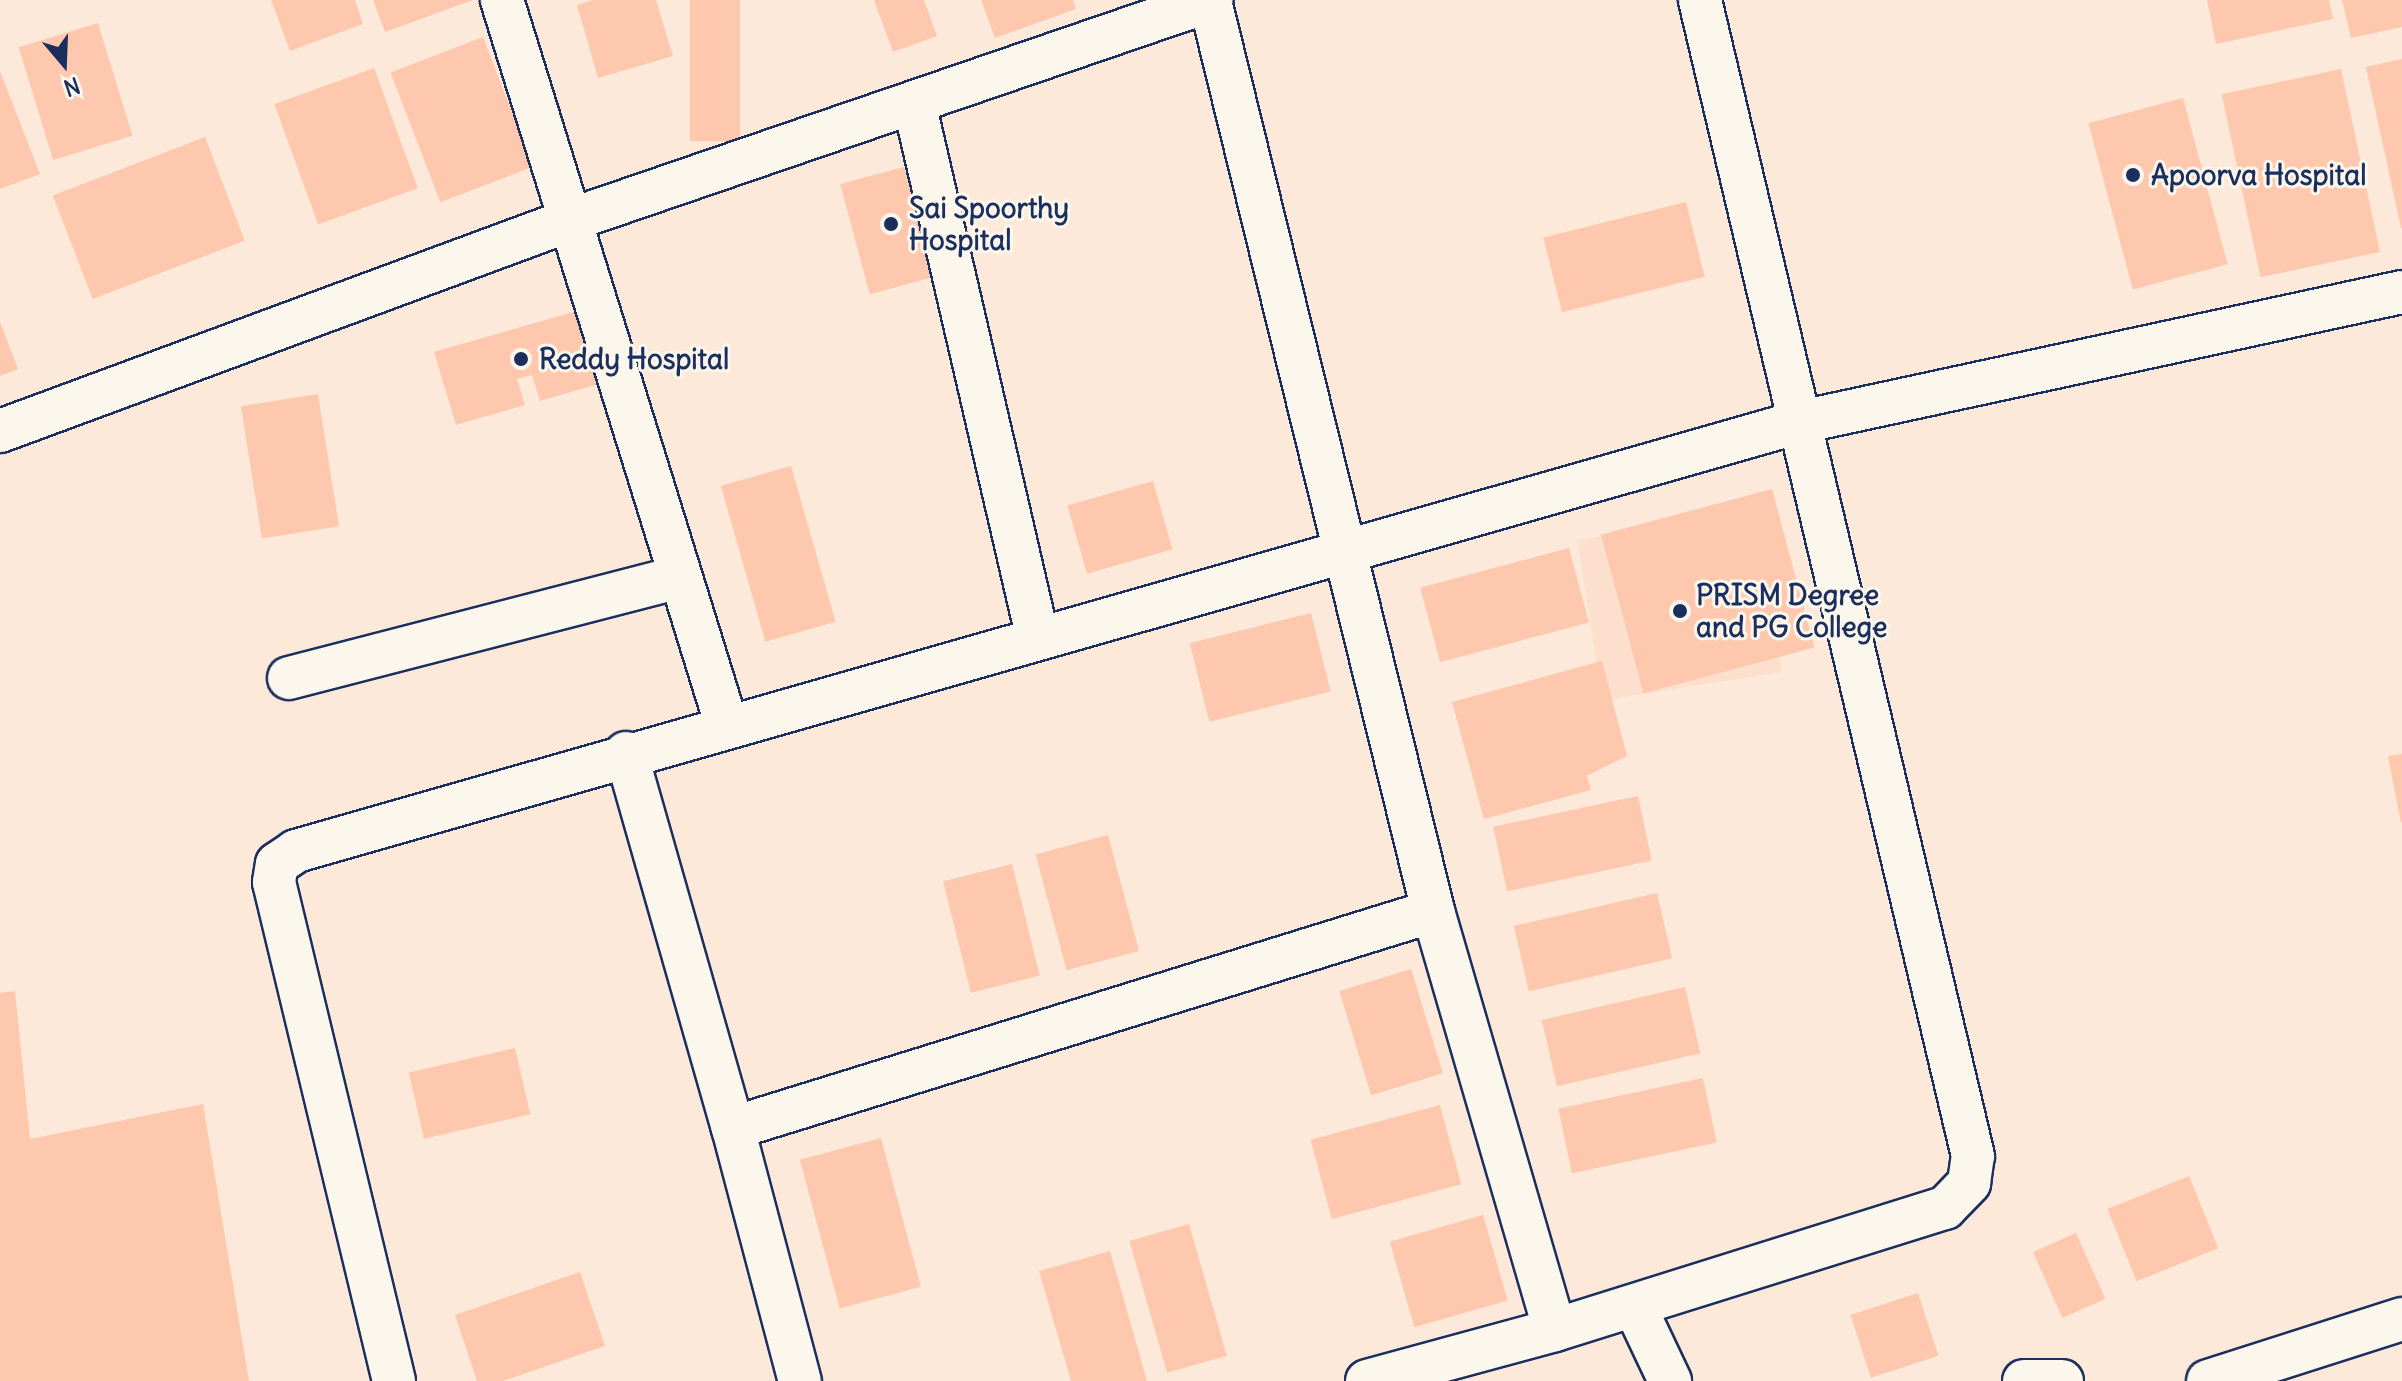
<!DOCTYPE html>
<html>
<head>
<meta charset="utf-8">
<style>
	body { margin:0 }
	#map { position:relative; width:2402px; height:1381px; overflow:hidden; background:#fce9d9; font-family:Delius,sans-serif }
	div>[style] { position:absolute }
	.built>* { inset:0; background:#fcdfcc; transform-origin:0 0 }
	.building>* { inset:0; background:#fdc8ae; transform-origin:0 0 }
	.roads { filter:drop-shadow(2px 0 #1b2f5e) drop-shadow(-2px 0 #1b2f5e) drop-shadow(0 2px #1b2f5e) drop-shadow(0 -2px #1b2f5e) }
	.minor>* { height:42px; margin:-21px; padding:0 21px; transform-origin:21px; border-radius:21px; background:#fbf7ec }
	.dots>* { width:22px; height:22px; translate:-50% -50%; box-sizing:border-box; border:4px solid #fbf7ec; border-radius:50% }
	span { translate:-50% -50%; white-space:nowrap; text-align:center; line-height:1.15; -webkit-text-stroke:6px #fbf7ec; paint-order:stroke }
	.poi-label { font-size:28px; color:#1b2f5e; font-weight:700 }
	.left { translate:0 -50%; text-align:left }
	.north { position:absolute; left:24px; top:24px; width:80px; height:80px; -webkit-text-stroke:6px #fbf7ec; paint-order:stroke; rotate:161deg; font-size:22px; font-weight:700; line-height:32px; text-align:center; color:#1b2f5e }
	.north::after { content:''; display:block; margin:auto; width:28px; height:36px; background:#1b2f5e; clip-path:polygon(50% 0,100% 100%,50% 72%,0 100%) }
</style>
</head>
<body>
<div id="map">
	<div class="built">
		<i style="left:1756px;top:512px;width:162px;height:181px;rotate:81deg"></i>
	</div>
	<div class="building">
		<i style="clip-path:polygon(271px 0,355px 0,363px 24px,290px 51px)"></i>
		<i style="clip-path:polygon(373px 0,473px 0,385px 32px)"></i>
		<i style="clip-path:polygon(593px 0,656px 0,673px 56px,598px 78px,577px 5px)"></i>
		<i style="left:690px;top:0;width:50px;height:141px"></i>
		<i style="clip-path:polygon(874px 0,924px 0,937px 36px,893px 52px)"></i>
		<i style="clip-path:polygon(981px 0,1073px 0,1076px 9px,995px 38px)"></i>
		<i style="clip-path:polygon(2207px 0,2329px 0,2333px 19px,2216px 44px)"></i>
		<i style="clip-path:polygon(2342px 0,2402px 0,2402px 27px,2351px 38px)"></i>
		<i style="left:98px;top:23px;width:118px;height:83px;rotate:73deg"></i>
		<i style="left:483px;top:37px;width:139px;height:99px;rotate:69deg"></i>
		<i style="clip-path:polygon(2402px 59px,2402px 228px,2401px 228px,2366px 67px)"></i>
		<i style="left:374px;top:68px;width:128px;height:106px;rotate:70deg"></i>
		<i style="left:2341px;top:69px;width:187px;height:122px;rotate:78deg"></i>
		<i style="clip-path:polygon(0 71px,40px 174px,0 189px)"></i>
		<i style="left:2183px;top:98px;width:172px;height:98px;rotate:75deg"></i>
		<i style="left:205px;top:137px;width:111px;height:163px;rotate:69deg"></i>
		<i style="left:904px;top:167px;width:114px;height:66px;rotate:75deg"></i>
		<i style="left:1686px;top:202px;width:77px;height:147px;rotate:76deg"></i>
		<i style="clip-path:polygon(580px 310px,602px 383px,540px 401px,532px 375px,517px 379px,525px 405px,456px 425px,434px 352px)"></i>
		<i style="clip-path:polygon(0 322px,18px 369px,0 376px)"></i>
		<i style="left:318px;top:394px;width:134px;height:78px;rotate:81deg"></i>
		<i style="left:791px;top:466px;width:162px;height:73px;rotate:74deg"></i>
		<i style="left:1153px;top:481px;width:71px;height:89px;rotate:74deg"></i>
		<i style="left:1772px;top:489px;width:164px;height:177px;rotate:75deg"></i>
		<i style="left:1569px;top:548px;width:77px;height:154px;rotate:75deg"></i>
		<i style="left:1311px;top:613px;width:81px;height:125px;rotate:76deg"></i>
		<i style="clip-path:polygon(1602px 661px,1627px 756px,1587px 776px,1591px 790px,1484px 819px,1452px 702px)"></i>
		<i style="clip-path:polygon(2402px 754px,2402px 822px,2401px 823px,2388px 756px)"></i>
		<i style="left:1638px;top:796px;width:66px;height:148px;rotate:78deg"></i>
		<i style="left:1108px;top:835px;width:120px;height:75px;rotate:75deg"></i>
		<i style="left:1012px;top:864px;width:115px;height:71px;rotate:76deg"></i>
		<i style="left:1657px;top:893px;width:67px;height:147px;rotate:77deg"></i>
		<i style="left:1411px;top:969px;width:109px;height:75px;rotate:73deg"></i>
		<i style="left:1685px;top:987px;width:68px;height:147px;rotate:77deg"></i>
		<i style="clip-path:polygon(15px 991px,30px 1139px,203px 1104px,249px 1381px,0 1381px,0 993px)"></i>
		<i style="left:515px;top:1048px;width:68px;height:109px;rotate:77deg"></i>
		<i style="left:1703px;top:1078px;width:66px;height:148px;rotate:78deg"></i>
		<i style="left:1440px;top:1105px;width:82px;height:134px;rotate:75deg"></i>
		<i style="left:881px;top:1138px;width:154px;height:84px;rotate:75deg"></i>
		<i style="left:2189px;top:1176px;width:78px;height:88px;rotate:68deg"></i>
		<i style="left:1483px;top:1215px;width:89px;height:97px;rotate:74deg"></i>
		<i style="left:1189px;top:1224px;width:137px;height:62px;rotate:74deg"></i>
		<i style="left:2076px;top:1233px;width:72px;height:47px;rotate:66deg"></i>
		<i style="clip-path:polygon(1110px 1251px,1147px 1381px,1071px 1381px,1039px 1271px)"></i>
		<i style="clip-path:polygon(580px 1272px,605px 1346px,503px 1381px,477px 1381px,455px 1315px)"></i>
		<i style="left:1918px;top:1293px;width:66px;height:71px;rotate:72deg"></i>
	</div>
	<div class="roads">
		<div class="minor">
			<i style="left:502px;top:0;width:757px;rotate:72.79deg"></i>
			<i style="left:1210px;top:1px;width:937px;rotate:76.23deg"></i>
			<i style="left:1433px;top:911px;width:436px;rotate:73.8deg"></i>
			<i style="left:1555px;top:1330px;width:409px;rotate:-17.4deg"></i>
			<i style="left:1945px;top:1208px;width:35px;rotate:-46deg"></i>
			<i style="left:1969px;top:1183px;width:27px;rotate:-82deg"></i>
			<i style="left:1973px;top:1156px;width:1188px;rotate:-103.29deg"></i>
			<i style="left:914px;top:103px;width:546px;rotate:76.98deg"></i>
			<i style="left:0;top:431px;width:611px;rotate:-20.3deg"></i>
			<i style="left:573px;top:219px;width:675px;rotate:-18.92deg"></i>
			<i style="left:289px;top:678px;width:404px;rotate:-14.5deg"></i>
			<i style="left:626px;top:753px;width:390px;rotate:74.1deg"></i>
			<i style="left:733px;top:1128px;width:733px;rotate:-17.22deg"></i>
			<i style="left:733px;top:1128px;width:262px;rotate:75.2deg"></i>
			<i style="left:1636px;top:1309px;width:80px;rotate:64.7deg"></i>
			<i style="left:394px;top:1381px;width:513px;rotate:-103.52deg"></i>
			<i style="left:274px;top:882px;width:18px;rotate:-81deg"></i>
			<i style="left:277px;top:864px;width:23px;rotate:-34deg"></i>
			<i style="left:296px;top:851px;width:1560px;rotate:-15.93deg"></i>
			<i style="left:1796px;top:423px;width:620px;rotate:-12.2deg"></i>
			<i style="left:1367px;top:1381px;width:195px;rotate:-15.2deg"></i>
			<i style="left:2024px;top:1381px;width:38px"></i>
			<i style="left:2208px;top:1381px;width:204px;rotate:-17.7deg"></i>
		</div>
	</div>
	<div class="dots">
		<i style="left:2133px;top:175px;background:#1b2f5e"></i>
		<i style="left:891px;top:224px;background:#1b2f5e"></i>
		<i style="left:521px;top:359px;background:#1b2f5e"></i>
		<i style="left:1680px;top:611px;background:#1b2f5e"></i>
	</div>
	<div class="poi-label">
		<span class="left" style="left:2151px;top:175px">Apoorva Hospital</span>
		<span class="left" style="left:909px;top:224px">Sai Spoorthy<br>Hospital</span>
		<span class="left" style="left:539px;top:359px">Reddy Hospital</span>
		<span class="left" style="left:1696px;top:611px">PRISM Degree<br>and PG College</span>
	</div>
	<div class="north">N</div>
</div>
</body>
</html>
